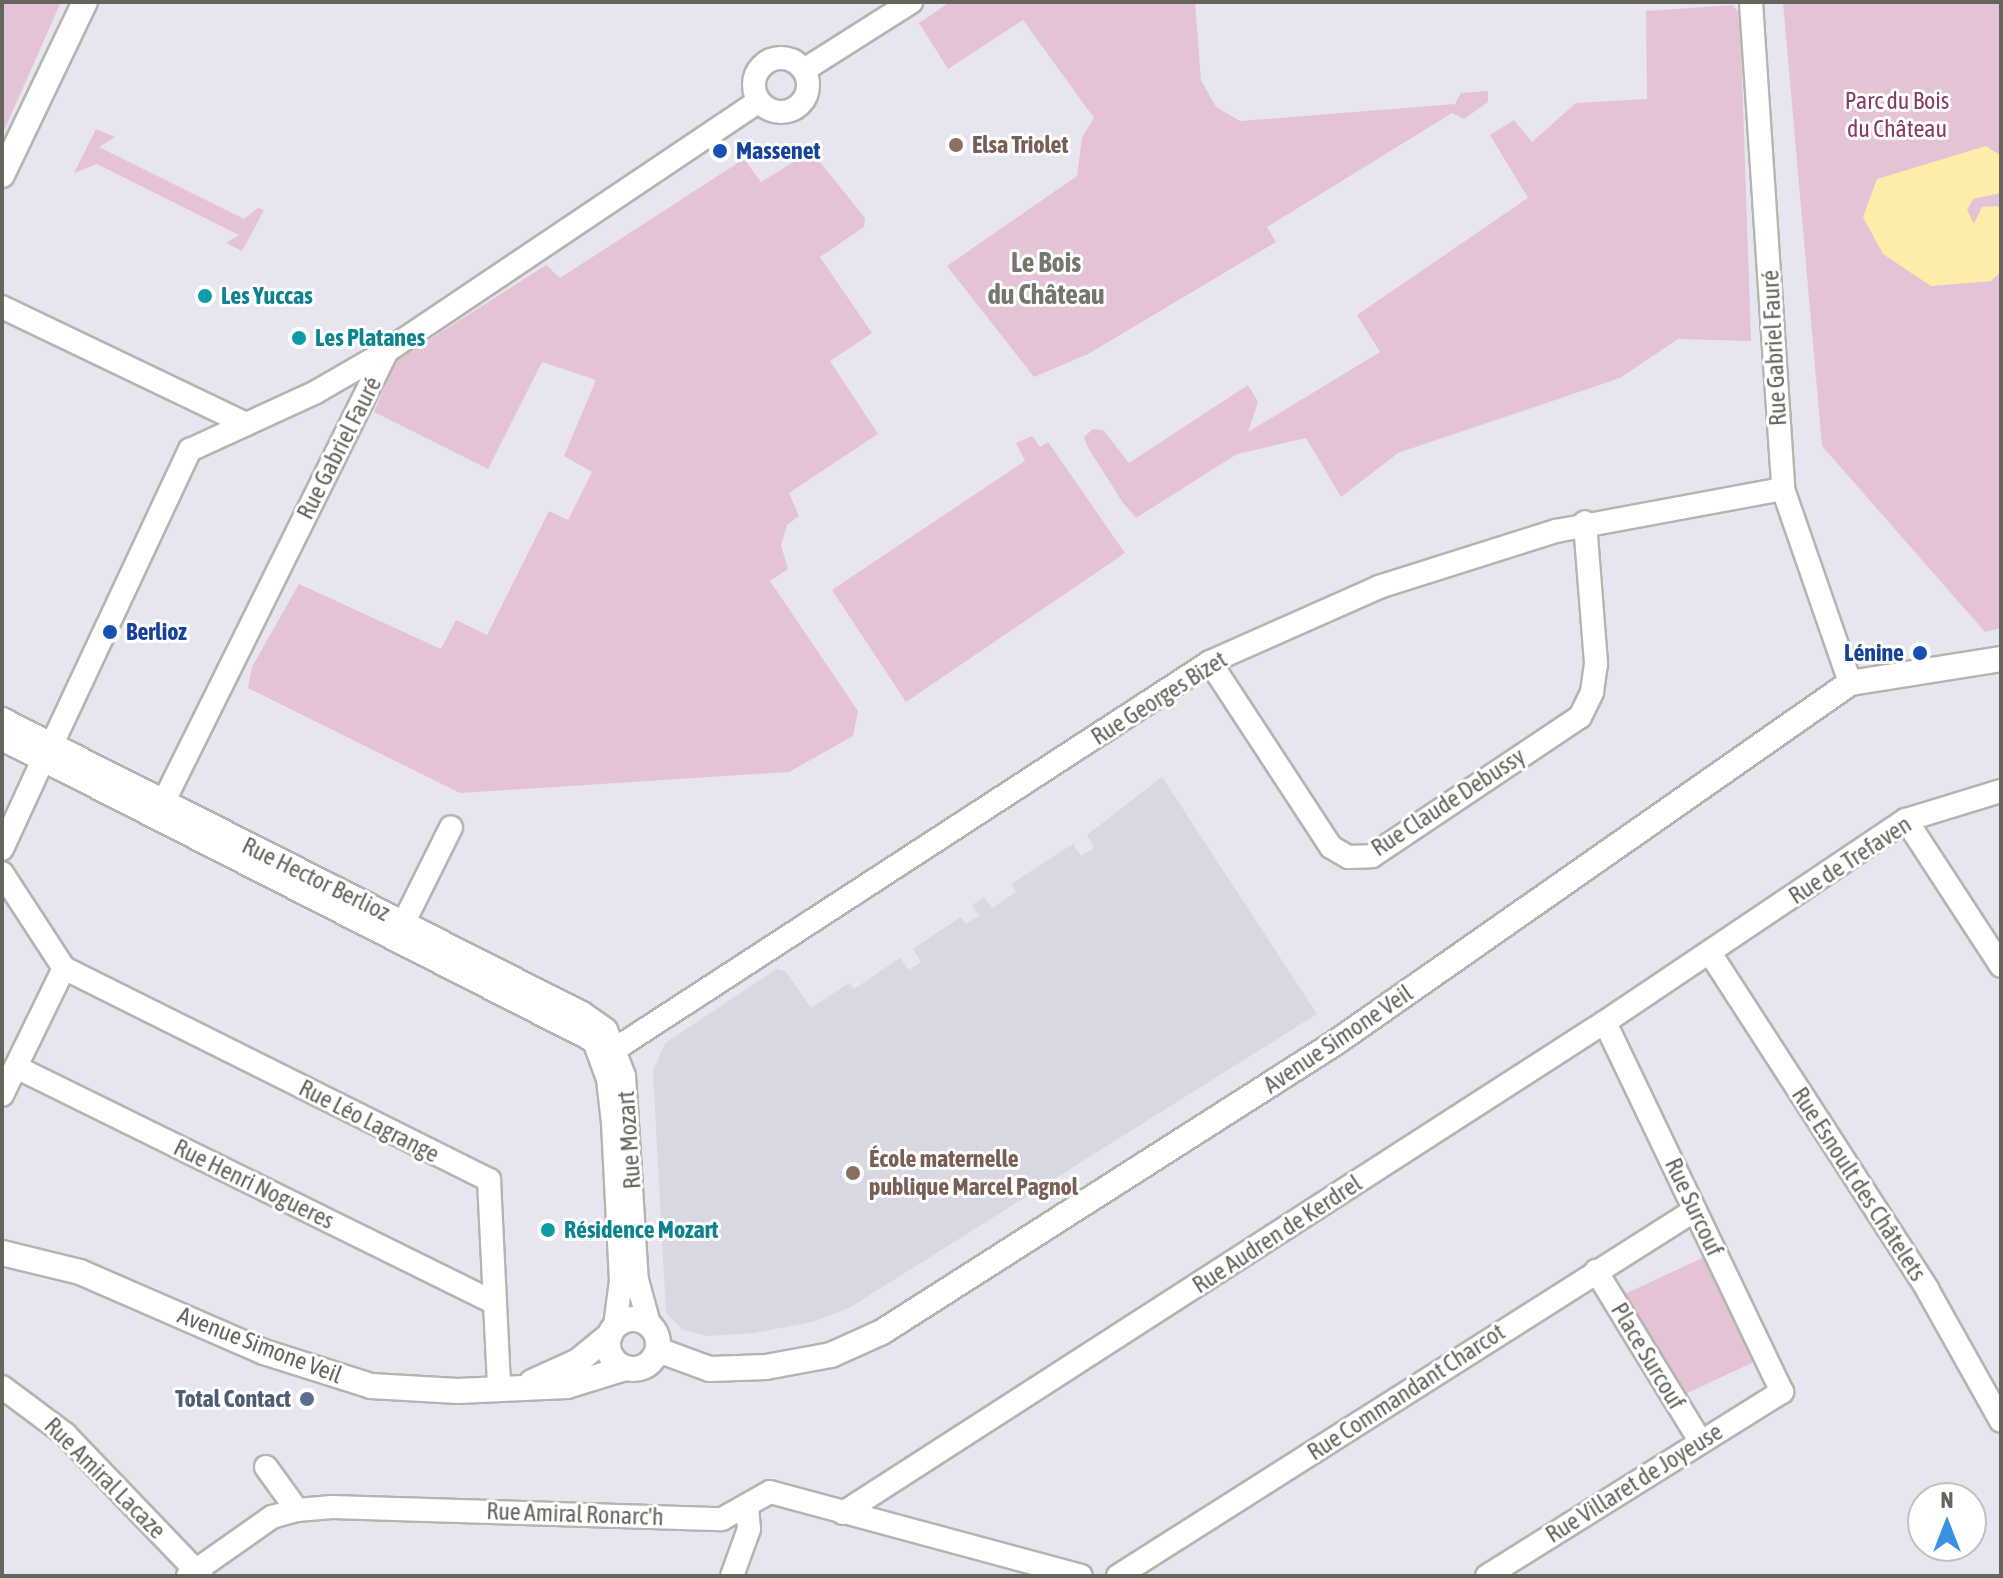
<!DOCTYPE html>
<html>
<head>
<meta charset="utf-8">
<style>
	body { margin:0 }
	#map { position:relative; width:2003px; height:1578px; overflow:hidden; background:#e7e5ef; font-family:"Asap Condensed",sans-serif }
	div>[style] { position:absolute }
	.education>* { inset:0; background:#d8d7e2 }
	.green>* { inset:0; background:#e5c3d7; transform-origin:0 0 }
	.water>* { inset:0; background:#fceea9 }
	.roads { filter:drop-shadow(2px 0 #b4b5ae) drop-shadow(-2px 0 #b4b5ae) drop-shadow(0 2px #b4b5ae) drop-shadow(0 -2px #b4b5ae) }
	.street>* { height:22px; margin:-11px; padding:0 11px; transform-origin:11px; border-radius:11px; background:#fff }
	.street>.ring { margin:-11px; padding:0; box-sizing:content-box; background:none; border:22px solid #fff; border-radius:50% }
	.secondary>* { height:24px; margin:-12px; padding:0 12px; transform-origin:12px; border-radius:12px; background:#fff }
	.secondary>.ring { margin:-12px; padding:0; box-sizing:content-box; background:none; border:24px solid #fff; border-radius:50% }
	.dots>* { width:22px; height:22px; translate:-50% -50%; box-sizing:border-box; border:4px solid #fff; border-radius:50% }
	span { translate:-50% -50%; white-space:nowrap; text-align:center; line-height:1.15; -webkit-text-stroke:6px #fff; paint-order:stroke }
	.park-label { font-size:24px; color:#873a65 }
	.education-label { font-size:24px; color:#785e54; font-weight:700 }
	.left { translate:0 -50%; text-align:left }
	.transit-label { font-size:24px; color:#164399; font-weight:700 }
	.right { translate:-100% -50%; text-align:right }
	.culture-label { font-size:24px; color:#0d838f; font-weight:700 }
	.street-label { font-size:24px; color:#65655d }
	.service-label { font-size:24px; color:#4e5e75; font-weight:700 }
	.quarter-label { font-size:28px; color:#77766e; font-weight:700 }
	.frame { position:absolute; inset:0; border:4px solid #65655d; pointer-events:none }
	.north { position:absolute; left:1907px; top:1482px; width:80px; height:80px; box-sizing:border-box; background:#fff; border:2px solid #c1c1be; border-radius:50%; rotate:0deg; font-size:22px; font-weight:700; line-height:32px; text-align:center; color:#65655d }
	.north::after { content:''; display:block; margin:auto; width:28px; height:36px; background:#3891e3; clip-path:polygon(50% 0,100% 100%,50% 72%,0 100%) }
</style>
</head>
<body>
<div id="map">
	<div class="education">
		<i style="clip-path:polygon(1162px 777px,1317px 1014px,849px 1308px,812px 1322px,754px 1333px,707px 1336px,683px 1330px,666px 1313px,653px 1071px,665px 1043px,777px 969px,785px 971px,811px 1008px,849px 983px,854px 989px,900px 958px,909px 970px,921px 962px,913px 949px,961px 917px,966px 924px,979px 916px,972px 905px,984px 897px,992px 908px,1016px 892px,1011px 884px,1073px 844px,1081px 856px,1094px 848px,1087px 835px)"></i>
	</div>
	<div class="green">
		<i style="clip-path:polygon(2px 2px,61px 2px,2px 135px)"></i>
		<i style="clip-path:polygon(950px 2px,1195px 2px,1201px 80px,1216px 107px,1240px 121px,1455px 104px,1461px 93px,1488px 91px,1488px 102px,1464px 119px,1452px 113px,1267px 227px,1276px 242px,1088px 354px,1034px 377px,947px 266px,1077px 176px,1082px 137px,1094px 118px,1023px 20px,948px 69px,919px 23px)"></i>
		<i style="clip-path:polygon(1783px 2px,2001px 2px,2001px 628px,1985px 632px,1822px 446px)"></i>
		<i style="clip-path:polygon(1733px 5px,1740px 15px,1751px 341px,1678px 339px,1620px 378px,1398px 453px,1341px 497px,1306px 438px,1237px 454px,1136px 518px,1123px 503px,1087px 446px,1084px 437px,1093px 429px,1103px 430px,1129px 463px,1248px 385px,1258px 402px,1248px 432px,1380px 352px,1357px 315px,1528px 198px,1490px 135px,1514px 120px,1532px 142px,1576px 103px,1647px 99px,1646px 11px)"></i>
		<i style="clip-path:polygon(96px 129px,115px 137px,99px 147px,244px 219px,258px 208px,264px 210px,242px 251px,226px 243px,239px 235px,97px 164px,74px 173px)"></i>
		<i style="clip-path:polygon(811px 151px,865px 218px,864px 227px,820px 257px,872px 333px,830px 361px,878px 434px,789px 493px,799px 516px,787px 525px,781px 545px,788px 569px,770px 581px,858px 711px,853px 736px,789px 772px,460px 793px,248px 688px,252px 667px,299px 584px,441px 649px,456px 620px,487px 635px,549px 511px,568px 520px,592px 472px,564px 456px,596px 380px,542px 362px,488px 469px,374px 412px,396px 361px,546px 265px,560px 278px,744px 159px,761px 182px)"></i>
		<i style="clip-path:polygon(1032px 436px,1040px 447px,1048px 442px,1125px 553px,906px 702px,832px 590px,1025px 461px,1016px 443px)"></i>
		<i style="left:1715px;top:1252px;width:116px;height:112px;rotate:65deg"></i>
	</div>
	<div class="water">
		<i style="clip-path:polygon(1986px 146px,2001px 156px,2001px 193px,1973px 199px,1967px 210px,1974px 224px,1982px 207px,2001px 206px,2001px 272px,1991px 281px,1931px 286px,1883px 254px,1863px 217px,1877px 179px)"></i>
	</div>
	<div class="roads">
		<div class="street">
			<i style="left:1751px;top:2px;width:488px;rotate:86.2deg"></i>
			<i style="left:1783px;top:489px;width:205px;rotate:70.9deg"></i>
			<i class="ring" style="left:754px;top:58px;width:32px;height:32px"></i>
			<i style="left:804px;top:70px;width:127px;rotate:-32.4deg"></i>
			<i style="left:2px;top:307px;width:271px;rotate:25.6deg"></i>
			<i style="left:1210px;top:662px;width:221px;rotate:56.8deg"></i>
			<i style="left:1331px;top:847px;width:20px;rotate:30deg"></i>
			<i style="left:1348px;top:857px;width:24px;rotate:-2deg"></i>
			<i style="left:1372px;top:856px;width:250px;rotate:-33.8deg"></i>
			<i style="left:1580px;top:717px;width:28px;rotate:-64deg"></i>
			<i style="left:1592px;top:692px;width:29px;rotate:-82deg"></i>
			<i style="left:1596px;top:663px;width:141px;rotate:-94.5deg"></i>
			<i style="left:2px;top:719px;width:650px;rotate:26.88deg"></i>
			<i style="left:582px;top:1013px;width:29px;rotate:35deg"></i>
			<i style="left:606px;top:1030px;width:49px;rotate:68.6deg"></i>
			<i style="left:624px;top:1076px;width:204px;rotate:86.4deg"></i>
			<i style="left:637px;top:1280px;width:46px;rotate:74.7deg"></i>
			<i style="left:2px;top:739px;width:665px;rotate:27.03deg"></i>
			<i style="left:594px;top:1041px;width:40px;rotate:69.8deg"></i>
			<i style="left:608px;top:1079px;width:44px;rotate:83.5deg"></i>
			<i style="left:613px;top:1123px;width:158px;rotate:87.1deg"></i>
			<i style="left:621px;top:1281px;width:45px;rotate:97.6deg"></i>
			<i style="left:52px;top:744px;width:325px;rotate:-64.9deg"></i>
			<i style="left:190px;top:450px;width:139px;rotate:-24.7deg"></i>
			<i style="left:316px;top:392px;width:82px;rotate:-30deg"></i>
			<i style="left:156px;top:817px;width:520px;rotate:-63.63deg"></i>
			<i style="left:387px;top:351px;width:448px;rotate:-33.9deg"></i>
			<i style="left:1906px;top:820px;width:174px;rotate:56.9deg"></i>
			<i style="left:2px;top:849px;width:98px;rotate:-65.3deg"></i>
			<i style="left:2px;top:873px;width:113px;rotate:56.9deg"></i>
			<i style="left:64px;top:968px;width:141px;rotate:116deg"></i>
			<i style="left:398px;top:934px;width:119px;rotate:-63.6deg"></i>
			<i style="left:1710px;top:953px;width:400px;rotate:57.1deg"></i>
			<i style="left:1927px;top:1289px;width:151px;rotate:60.7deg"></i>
			<i style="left:64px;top:968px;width:475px;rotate:26.5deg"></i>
			<i style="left:489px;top:1180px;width:207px;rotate:87.2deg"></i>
			<i style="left:603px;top:1057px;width:724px;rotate:-33.05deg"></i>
			<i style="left:1210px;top:662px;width:185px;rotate:-23.9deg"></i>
			<i style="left:1379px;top:587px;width:186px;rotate:-17.6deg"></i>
			<i style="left:1556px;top:531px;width:231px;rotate:-10.5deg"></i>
			<i style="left:16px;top:1067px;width:532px;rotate:26.23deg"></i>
			<i style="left:1596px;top:1271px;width:199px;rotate:58.5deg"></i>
			<i style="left:2px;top:1387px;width:79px;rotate:36.7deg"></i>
			<i style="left:65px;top:1434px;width:197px;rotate:46.2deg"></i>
			<i style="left:266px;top:1467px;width:53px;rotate:54.2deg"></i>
			<i style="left:843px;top:1513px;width:906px;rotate:-32.8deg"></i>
			<i style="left:1605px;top:1022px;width:362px;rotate:-33.9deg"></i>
			<i style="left:1906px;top:820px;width:99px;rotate:-17deg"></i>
			<i style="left:188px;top:1576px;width:103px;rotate:-35.1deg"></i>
			<i style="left:272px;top:1517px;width:26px;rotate:-16deg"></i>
			<i style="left:297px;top:1510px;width:35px;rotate:-5deg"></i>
			<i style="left:332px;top:1507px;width:390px;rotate:1.8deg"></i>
			<i style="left:722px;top:1519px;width:55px;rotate:-29.4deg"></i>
			<i style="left:770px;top:1492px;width:322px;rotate:15.1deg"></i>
			<i style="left:732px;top:1576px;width:50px;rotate:-70.1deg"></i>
			<i style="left:749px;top:1529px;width:22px;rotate:-95deg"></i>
			<i style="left:1118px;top:1576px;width:683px;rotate:-32.39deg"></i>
			<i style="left:1487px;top:1576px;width:348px;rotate:-32deg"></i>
			<i style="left:1782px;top:1392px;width:410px;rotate:-115.6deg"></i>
		</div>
		<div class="secondary">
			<i style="left:2px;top:175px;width:192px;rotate:-64.4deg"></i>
			<i style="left:2px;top:1253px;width:80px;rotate:13.7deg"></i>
			<i style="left:80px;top:1272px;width:201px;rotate:23.5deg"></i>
			<i style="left:264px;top:1352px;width:112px;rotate:17.6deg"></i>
			<i style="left:371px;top:1386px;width:87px;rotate:3.3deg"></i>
			<i style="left:458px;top:1391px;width:109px;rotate:-2.6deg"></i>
			<i style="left:567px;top:1386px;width:61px;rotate:-17.2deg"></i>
			<i class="ring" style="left:608px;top:1319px;width:26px;height:26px"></i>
			<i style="left:658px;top:1350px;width:55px;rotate:20.1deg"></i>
			<i style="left:710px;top:1369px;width:56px;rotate:-2deg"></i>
			<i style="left:766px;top:1367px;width:66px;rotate:-10.5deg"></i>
			<i style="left:831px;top:1355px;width:56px;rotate:-24.3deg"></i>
			<i style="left:882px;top:1332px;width:537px;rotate:-32.54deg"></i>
			<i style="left:1335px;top:1043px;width:628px;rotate:-34.95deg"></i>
			<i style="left:1850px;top:683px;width:153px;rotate:-9deg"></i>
			<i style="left:532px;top:1382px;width:51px;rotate:-24.5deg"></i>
			<i style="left:578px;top:1361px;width:41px;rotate:-39.1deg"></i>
		</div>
	</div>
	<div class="dots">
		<i style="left:956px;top:145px;background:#8d6e63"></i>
		<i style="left:720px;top:151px;background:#1a4fb4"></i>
		<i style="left:205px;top:296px;background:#0f9aa8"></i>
		<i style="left:299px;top:338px;background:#0f9aa8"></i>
		<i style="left:110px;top:632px;background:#1a4fb4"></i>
		<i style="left:1920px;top:653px;background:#1a4fb4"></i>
		<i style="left:853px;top:1173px;background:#8d6e63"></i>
		<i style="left:548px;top:1230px;background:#0f9aa8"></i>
		<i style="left:307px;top:1399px;background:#5c6f8a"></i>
	</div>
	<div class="park-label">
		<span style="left:1897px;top:115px">Parc du Bois<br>du Château</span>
	</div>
	<div class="education-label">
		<span class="left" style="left:972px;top:145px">Elsa Triolet</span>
		<span class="left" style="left:869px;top:1173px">École maternelle<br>publique Marcel Pagnol</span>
	</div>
	<div class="transit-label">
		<span class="left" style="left:736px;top:151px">Massenet</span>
		<span class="left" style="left:126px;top:632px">Berlioz</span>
		<span class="right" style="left:1904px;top:653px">Lénine</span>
	</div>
	<div class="culture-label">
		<span class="left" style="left:221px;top:296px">Les Yuccas</span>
		<span class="left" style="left:315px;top:338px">Les Platanes</span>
		<span class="left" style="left:564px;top:1230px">Résidence Mozart</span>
	</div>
	<div class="street-label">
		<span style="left:1774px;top:348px;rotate:-93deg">Rue Gabriel Fauré</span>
		<span style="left:339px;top:448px;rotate:-63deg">Rue Gabriel Fauré</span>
		<span style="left:1159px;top:698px;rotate:-32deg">Rue Georges Bizet</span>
		<span style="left:1448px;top:802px;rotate:-33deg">Rue Claude Debussy</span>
		<span style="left:1850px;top:860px;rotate:-33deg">Rue de Trefaven</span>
		<span style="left:316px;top:879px;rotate:26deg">Rue Hector Berlioz</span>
		<span style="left:1338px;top:1039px;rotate:-34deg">Avenue Simone Veil</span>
		<span style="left:369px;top:1121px;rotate:27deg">Rue Léo Lagrange</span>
		<span style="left:629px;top:1140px;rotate:-94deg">Rue Mozart</span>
		<span style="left:254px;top:1184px;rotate:26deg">Rue Henri Nogueres</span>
		<span style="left:1859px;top:1184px;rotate:57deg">Rue Esnoult des Châtelets</span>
		<span style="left:1694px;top:1207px;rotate:65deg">Rue Surcouf</span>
		<span style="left:1277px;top:1234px;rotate:-33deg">Rue Audren de Kerdrel</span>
		<span style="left:260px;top:1345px;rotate:21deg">Avenue Simone Veil</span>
		<span style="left:1648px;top:1356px;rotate:59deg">Place Surcouf</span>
		<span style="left:1406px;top:1392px;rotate:-33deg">Rue Commandant Charcot</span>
		<span style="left:105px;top:1478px;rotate:45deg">Rue Amiral Lacaze</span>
		<span style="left:1634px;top:1483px;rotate:-32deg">Rue Villaret de Joyeuse</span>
		<span style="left:575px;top:1514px;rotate:2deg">Rue Amiral Ronarc'h</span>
	</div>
	<div class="service-label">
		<span class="right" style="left:291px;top:1399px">Total Contact</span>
	</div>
	<div class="quarter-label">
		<span style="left:1046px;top:278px">Le Bois<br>du Château</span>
	</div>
	<div class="frame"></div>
	<div class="north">N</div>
</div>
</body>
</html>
